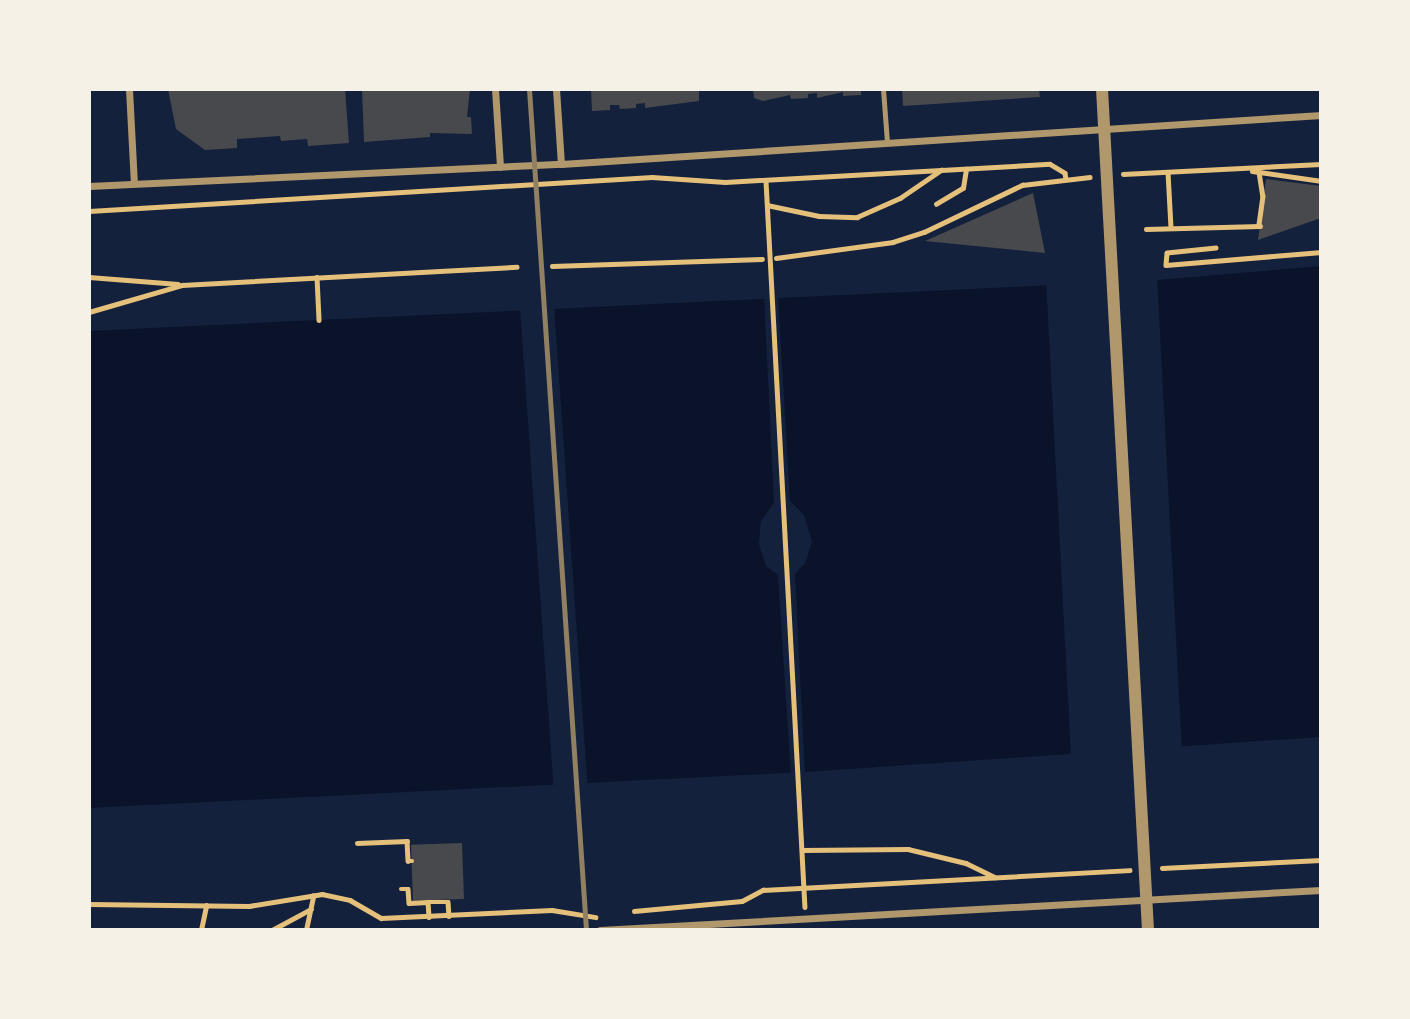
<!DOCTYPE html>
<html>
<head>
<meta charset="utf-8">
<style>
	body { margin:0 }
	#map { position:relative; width:1410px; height:1019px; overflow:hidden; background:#14213d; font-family:Poppins,sans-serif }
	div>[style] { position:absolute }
	.water>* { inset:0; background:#0b132b }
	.pier>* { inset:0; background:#14213d; transform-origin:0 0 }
	.building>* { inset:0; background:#48494c; transform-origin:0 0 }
	.path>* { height:4.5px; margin:-2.25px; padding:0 2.25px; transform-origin:2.25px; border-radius:2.25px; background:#e5c07b }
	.service>* { height:5px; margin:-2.5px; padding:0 2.5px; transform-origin:2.5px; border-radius:2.5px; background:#b1986c }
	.minor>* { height:7px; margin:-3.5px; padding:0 3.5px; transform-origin:3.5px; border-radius:3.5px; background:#b1986c }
	.tertiary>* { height:12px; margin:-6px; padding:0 6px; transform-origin:6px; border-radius:6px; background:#b1986c }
	.rail>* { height:5px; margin:-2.5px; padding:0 2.5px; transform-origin:2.5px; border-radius:2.5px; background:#918062 }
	span { translate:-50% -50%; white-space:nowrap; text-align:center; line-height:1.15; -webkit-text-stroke:5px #f6f1e7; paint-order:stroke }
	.frame { position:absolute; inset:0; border:91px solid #f6f1e7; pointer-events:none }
</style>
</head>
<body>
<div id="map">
	<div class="water">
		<i style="clip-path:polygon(1321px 266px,1321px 737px,805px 772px,89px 808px,89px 331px,1157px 280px)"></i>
	</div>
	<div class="pier">
		<i style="left:1157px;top:276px;width:477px;height:111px;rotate:87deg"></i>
		<i style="clip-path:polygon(764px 296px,778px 296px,790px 501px,804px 515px,812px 541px,805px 563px,795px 574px,805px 775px,791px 776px,778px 575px,766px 566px,759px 544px,761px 521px,774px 503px)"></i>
		<i style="left:554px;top:306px;width:480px;height:34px;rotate:86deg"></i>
	</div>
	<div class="building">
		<i style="clip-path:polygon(168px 89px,345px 89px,349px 143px,308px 146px,307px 139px,281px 141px,280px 136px,237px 139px,237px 148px,205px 150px,176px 129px)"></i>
		<i style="clip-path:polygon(362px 89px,470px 89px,467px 117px,471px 117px,472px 134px,430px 133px,430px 137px,364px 142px)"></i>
		<i style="clip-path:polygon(591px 89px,699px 89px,699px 101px,645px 108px,645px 103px,636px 104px,636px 108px,620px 109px,619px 105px,610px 105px,610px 110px,592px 111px)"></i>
		<i style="clip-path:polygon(753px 89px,861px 89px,861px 95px,843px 96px,843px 92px,817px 98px,817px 93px,808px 94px,808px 98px,791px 99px,790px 95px,763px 101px,754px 98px)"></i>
		<i style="clip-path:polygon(902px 89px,1039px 89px,1040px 97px,903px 106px)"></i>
		<i style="clip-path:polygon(1266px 179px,1321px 186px,1321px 218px,1258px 240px)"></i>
		<i style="clip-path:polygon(1033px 193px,1045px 253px,925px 241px)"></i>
		<i style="left:462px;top:843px;width:56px;height:51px;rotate:88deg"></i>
	</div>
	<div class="path">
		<i style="left:1252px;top:171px;width:70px;rotate:8.2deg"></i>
		<i style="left:1168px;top:172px;width:56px;rotate:86.9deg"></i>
		<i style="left:1259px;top:172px;width:24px;rotate:81deg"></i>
		<i style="left:1263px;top:196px;width:30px;rotate:98deg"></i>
		<i style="left:1123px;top:174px;width:198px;rotate:-2.9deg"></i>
		<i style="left:766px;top:181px;width:727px;rotate:86.93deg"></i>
		<i style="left:936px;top:204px;width:31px;rotate:-31deg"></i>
		<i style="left:963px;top:188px;width:19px;rotate:-81deg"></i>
		<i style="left:767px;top:205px;width:53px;rotate:11.9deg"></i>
		<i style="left:819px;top:216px;width:38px;rotate:2deg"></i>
		<i style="left:857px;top:217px;width:47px;rotate:-23.8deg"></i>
		<i style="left:900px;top:198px;width:50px;rotate:-34.3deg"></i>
		<i style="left:89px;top:211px;width:564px;rotate:-3.46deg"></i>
		<i style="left:652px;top:177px;width:73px;rotate:3.9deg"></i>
		<i style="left:725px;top:182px;width:325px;rotate:-3.2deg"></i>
		<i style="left:1050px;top:164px;width:17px;rotate:31deg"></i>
		<i style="left:1065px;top:173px;width:6px;rotate:81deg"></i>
		<i style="left:1146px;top:229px;width:114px;rotate:-1.5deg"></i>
		<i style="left:1216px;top:248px;width:49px;rotate:174.2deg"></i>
		<i style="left:1167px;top:253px;width:12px;rotate:95deg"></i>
		<i style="left:1166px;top:265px;width:156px;rotate:-4.8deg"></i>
		<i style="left:776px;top:258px;width:118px;rotate:-7.8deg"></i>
		<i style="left:893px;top:242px;width:33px;rotate:-18deg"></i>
		<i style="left:924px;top:232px;width:109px;rotate:-25.6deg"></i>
		<i style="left:1022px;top:185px;width:68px;rotate:-6.7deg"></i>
		<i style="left:552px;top:266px;width:210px;rotate:-1.9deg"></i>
		<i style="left:89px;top:277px;width:89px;rotate:4.5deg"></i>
		<i style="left:317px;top:277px;width:43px;rotate:87.3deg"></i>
		<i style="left:89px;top:312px;width:97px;rotate:-16.2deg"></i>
		<i style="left:182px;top:285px;width:335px;rotate:-3.1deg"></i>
		<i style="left:357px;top:843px;width:50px;rotate:-2.3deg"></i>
		<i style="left:407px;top:841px;width:20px;rotate:87deg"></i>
		<i style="left:408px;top:861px;width:4px"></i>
		<i style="left:802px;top:850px;width:106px;rotate:-0.5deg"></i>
		<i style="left:908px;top:849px;width:60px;rotate:13.6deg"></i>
		<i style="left:966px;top:863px;width:32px;rotate:26deg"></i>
		<i style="left:1162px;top:868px;width:159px;rotate:-2.9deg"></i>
		<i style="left:401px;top:889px;width:7px"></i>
		<i style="left:408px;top:889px;width:14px;rotate:86deg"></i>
		<i style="left:409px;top:903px;width:19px;rotate:-3deg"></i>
		<i style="left:428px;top:902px;width:15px;rotate:86deg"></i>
		<i style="left:428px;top:902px;width:20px"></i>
		<i style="left:448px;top:902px;width:14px;rotate:86deg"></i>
		<i style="left:89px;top:904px;width:160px;rotate:0.7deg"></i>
		<i style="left:249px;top:906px;width:74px;rotate:-9.3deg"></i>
		<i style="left:322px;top:894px;width:29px;rotate:12deg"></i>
		<i style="left:350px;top:900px;width:36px;rotate:30deg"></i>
		<i style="left:381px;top:918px;width:171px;rotate:-2.7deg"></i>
		<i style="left:552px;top:910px;width:44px;rotate:9.2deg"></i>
		<i style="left:634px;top:911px;width:108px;rotate:-5.3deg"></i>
		<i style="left:742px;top:901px;width:24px;rotate:-28deg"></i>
		<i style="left:763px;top:890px;width:367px;rotate:-3.1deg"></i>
		<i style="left:201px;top:930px;width:25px;rotate:-78deg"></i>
		<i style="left:272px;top:930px;width:44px;rotate:-28.3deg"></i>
		<i style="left:306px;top:930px;width:35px;rotate:-78deg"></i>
	</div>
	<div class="service">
		<i style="left:883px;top:89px;width:53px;rotate:85.7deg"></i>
	</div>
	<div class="minor">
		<i style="left:129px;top:89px;width:94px;rotate:87deg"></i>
		<i style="left:495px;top:89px;width:78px;rotate:86.3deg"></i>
		<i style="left:556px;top:89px;width:75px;rotate:86.2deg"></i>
		<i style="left:89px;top:186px;width:473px;rotate:-2.7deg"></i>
		<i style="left:561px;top:164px;width:762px;rotate:-3.69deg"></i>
		<i style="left:600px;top:930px;width:722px;rotate:-3.18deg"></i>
	</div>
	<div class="tertiary">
		<i style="left:1102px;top:89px;width:842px;rotate:86.87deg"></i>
	</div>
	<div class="rail">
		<i style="left:529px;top:89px;width:843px;rotate:86.12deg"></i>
	</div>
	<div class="frame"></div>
</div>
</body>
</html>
